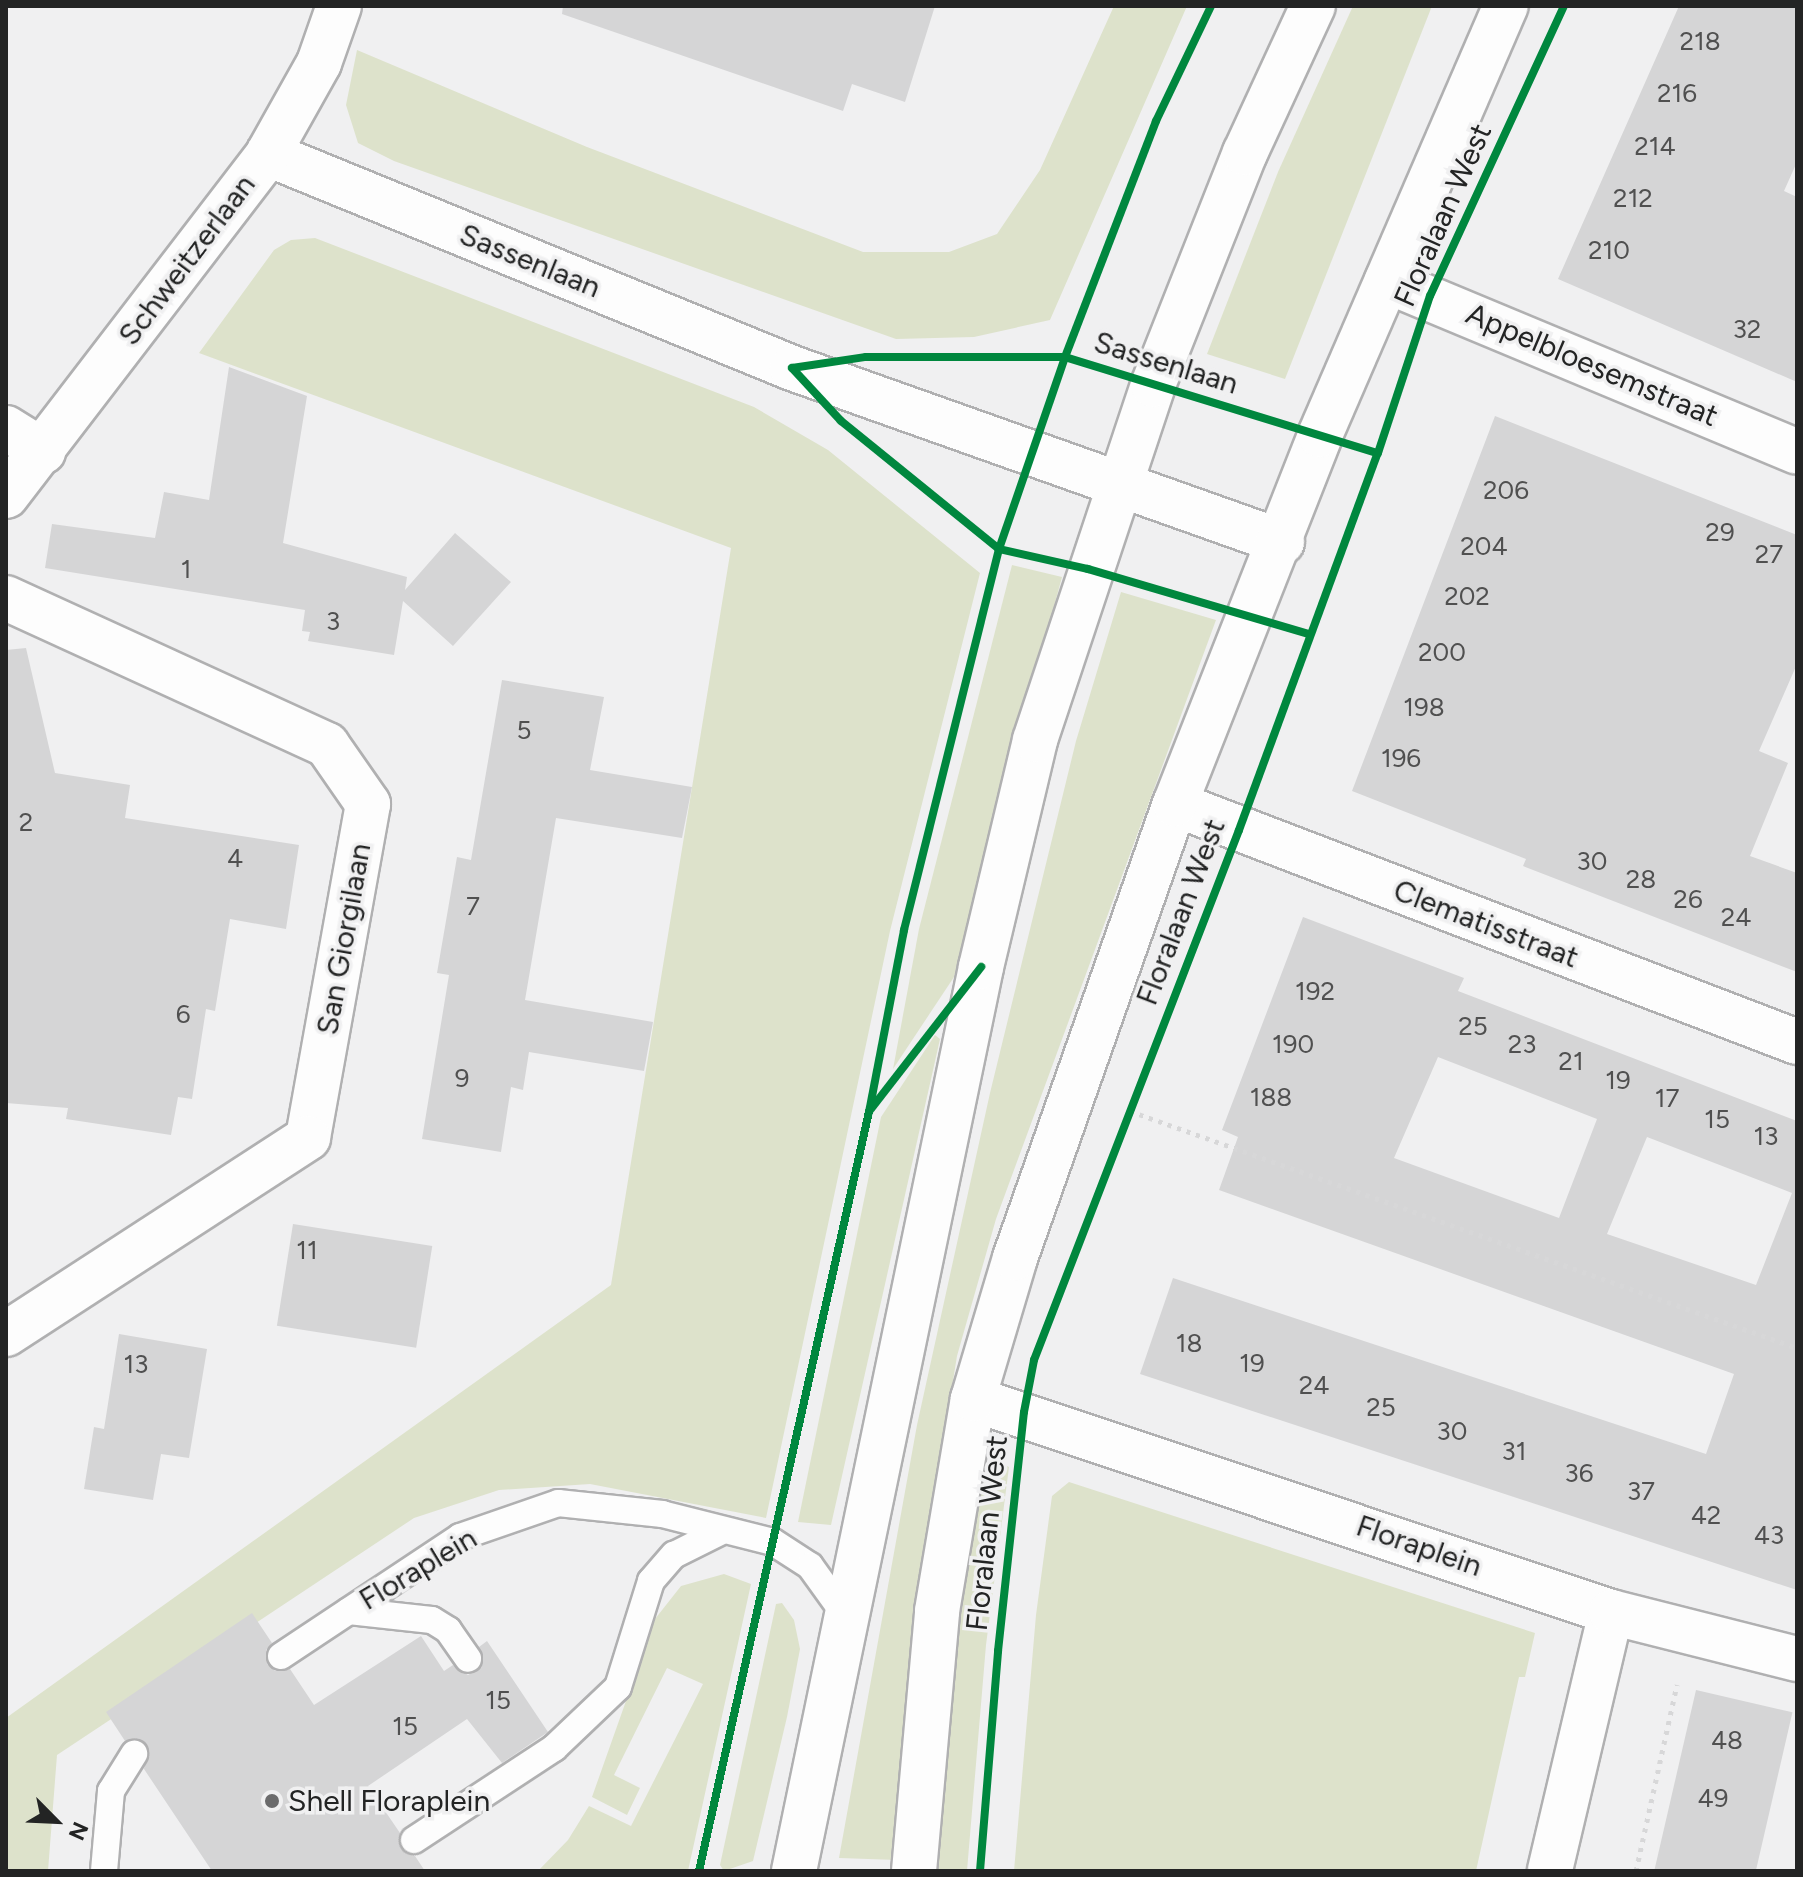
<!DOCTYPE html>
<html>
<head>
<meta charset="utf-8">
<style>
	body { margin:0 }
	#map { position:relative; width:1803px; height:1877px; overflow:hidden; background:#f0f0f1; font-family:Figtree,sans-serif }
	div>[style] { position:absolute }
	.green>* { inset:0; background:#dde2cb }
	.building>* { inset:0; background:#d5d5d6; transform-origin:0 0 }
	.path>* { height:5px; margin-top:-2.5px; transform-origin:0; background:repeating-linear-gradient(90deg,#d7d7d8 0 4px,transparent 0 10px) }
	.roads { filter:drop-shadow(2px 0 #b0b0b1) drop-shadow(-2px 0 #b0b0b1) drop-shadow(0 2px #b0b0b1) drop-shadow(0 -2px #b0b0b1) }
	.lane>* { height:26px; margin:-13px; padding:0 13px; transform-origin:13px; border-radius:13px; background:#fdfdfd }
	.street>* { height:44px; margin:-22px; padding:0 22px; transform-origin:22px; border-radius:22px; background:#fdfdfd }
	.secondary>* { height:44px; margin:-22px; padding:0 22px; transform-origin:22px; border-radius:22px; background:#fdfdfd }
	.cycleway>* { height:8px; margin:-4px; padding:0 4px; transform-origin:4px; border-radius:4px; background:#00873e }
	.dots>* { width:22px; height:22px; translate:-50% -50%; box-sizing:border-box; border:4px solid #f0f0f1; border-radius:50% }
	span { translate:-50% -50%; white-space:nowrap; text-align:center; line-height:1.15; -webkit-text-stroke:7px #f0f0f1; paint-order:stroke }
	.number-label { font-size:26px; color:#505050 }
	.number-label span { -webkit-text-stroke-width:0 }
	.street-label { font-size:30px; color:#232424 }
	.poi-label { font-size:30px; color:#232424 }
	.left { translate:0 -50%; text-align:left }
	.frame { position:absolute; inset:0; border:8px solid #232424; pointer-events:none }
	.north { position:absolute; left:16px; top:1781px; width:80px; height:80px; -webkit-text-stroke:6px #f0f0f1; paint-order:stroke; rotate:114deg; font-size:22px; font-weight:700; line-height:32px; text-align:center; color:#232424 }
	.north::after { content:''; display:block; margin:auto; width:28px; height:36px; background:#232424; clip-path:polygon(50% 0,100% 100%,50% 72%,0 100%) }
</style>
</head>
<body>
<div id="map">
	<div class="green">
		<i style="clip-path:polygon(1114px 6px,1187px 6px,1050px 320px,974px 337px,896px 339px,394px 161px,358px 143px,346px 105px,357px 50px,587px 147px,863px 252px,949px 252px,997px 234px,1040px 170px)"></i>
		<i style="clip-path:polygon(1353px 6px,1432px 6px,1285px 379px,1207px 354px,1278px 172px)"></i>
		<i style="clip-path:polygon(315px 238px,754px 407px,828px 450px,980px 573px,890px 931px,766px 1518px,590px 1484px,499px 1490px,414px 1518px,57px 1755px,48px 1871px,6px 1871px,6px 1718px,611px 1285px,731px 548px,199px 353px,274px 250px,291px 240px)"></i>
		<i style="clip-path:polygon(1012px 565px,1062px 577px,954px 977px,893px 1069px,919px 929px)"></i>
		<i style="clip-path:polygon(1121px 592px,1216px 620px,996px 1219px,957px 1356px,918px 1597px,897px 1860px,839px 1858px,917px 1425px,990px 1093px,1076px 741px)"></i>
		<i style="clip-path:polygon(935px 1035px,940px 1039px,831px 1525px,798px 1522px,881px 1117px)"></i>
		<i style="clip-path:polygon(1005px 1465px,1009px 1467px,986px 1645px,967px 1871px,938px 1871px,956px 1638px,974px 1503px,982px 1485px)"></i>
		<i style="clip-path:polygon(1069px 1482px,1535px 1633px,1525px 1677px,1519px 1677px,1476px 1871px,1014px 1871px,1036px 1615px,1052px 1496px)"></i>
		<i style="clip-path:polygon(724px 1574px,751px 1584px,688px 1871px,538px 1871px,568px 1840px,589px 1806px,631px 1826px,703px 1684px,667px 1668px,614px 1775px,640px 1788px,627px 1815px,592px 1797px,655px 1619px,681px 1586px)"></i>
		<i style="clip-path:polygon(782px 1603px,794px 1620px,800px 1649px,787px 1717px,753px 1861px,724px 1871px,720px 1865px,776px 1604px)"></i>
	</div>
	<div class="building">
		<i style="clip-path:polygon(563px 6px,935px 6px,905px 102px,852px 84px,843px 111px,562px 14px)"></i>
		<i style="clip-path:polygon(1679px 6px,1797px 6px,1797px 162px,1784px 191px,1797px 197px,1797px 382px,1558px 279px)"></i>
		<i style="clip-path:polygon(229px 367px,307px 396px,283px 543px,407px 577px,405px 590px,455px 533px,511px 582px,453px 646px,403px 601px,394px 655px,308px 641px,310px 632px,302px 631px,305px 610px,45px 568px,52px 524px,155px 538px,164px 492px,209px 500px)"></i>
		<i style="clip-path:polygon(1495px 416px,1797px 535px,1797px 664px,1759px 751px,1788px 763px,1750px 856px,1797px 873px,1797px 972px,1523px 866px,1526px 859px,1352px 791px)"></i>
		<i style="clip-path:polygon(26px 648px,55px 773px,130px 785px,125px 818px,299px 845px,286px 929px,230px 919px,215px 1011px,206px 1009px,192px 1099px,178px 1097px,171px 1135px,66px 1119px,68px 1108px,6px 1103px,6px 650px)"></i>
		<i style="clip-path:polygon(502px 680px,604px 697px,590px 770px,692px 787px,682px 838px,556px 818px,525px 1000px,653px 1022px,644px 1071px,529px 1052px,523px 1090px,511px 1087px,501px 1152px,422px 1139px,449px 975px,437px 973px,457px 857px,471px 860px)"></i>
		<i style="clip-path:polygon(evenodd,1303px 917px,1464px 978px,1458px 991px,1797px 1121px,1797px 1590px,1140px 1374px,1173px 1278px,1706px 1454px,1734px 1374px,1219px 1190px,1238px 1137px,1222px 1130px,1303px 917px,1438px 1057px,1597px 1119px,1559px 1218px,1394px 1158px,1438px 1057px,1303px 917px,1647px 1137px,1792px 1193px,1756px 1285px,1607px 1234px,1647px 1137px)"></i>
		<i style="left:293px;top:1224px;width:141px;height:103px;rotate:9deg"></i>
		<i style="clip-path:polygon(119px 1334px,207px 1349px,189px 1458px,161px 1454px,153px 1500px,84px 1489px,94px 1427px,104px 1429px)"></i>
		<i style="clip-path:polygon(252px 1613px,272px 1643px,266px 1650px,267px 1664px,275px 1671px,290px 1669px,314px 1705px,421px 1636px,444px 1671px,453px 1665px,468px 1675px,482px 1667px,479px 1647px,487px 1641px,548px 1732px,502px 1763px,467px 1719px,368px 1786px,400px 1833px,401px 1849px,415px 1856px,425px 1871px,212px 1871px,144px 1769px,148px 1746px,135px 1738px,125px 1741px,106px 1712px)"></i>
		<i style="left:1696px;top:1690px;width:99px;height:185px;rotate:13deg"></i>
	</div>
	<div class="path">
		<i style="left:1130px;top:1111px;width:708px;rotate:19.56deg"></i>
		<i style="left:1636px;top:1871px;width:191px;rotate:-77.6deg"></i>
	</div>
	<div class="roads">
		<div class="lane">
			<i style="left:349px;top:1611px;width:83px;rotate:6.2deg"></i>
			<i style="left:432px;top:1620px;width:19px;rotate:32deg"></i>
			<i style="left:448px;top:1630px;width:35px;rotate:55deg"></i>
			<i style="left:281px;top:1656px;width:215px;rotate:-33.6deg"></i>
			<i style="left:460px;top:1537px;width:104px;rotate:-19.1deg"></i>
			<i style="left:558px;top:1503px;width:105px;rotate:6deg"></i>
			<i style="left:662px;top:1514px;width:114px;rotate:14.2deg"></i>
			<i style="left:773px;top:1542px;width:44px;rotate:33deg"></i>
			<i style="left:810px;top:1566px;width:62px;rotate:54.2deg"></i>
			<i style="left:414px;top:1840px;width:168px;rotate:-33.3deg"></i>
			<i style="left:554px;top:1748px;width:88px;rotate:-43.6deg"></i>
			<i style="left:618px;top:1687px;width:111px;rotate:-72.7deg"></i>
			<i style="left:651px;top:1581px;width:35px;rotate:-49deg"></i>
			<i style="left:674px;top:1555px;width:51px;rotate:-26.6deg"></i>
			<i style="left:104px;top:1871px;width:80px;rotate:-85deg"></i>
			<i style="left:111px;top:1791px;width:44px;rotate:-58.1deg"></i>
		</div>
		<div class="street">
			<i style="left:268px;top:154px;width:566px;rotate:22.21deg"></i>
			<i style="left:792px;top:368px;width:520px;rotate:19.55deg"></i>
			<i style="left:1387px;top:281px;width:444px;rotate:22.6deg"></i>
			<i style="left:6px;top:428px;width:44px;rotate:31.9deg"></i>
			<i style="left:6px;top:496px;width:431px;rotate:-52.5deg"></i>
			<i style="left:268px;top:154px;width:104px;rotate:-60.7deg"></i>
			<i style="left:319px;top:63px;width:60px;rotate:-70.7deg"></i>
			<i style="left:6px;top:598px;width:353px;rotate:24.6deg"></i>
			<i style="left:327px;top:745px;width:72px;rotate:55.2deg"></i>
			<i style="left:368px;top:804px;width:339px;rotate:100.2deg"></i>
			<i style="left:308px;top:1138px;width:360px;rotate:147deg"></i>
			<i style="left:1175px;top:804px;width:666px;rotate:20.94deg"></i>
			<i style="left:973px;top:1399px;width:673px;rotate:18.46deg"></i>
			<i style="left:1611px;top:1612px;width:266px;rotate:103.3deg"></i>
			<i style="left:1611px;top:1612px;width:192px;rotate:14.2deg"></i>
		</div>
		<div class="secondary">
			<i style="left:794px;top:1871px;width:923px;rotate:-78.31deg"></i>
			<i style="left:981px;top:967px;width:233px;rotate:-76.6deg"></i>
			<i style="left:1035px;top:740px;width:374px;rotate:-71.6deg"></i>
			<i style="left:1153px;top:385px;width:250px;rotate:-68.4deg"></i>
			<i style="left:1245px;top:153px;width:162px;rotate:-65.2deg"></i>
			<i style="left:914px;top:1871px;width:261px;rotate:-84.9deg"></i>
			<i style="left:937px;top:1611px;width:215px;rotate:-80.4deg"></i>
			<i style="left:973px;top:1399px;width:147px;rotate:-73.4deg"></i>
			<i style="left:1015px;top:1258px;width:481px;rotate:-70.6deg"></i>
			<i style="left:1175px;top:804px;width:396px;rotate:-68.5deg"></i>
			<i style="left:1320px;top:435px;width:468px;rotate:-66.6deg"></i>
		</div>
	</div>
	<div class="cycleway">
		<i style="left:792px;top:368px;width:75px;rotate:-8.5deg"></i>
		<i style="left:866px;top:357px;width:199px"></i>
		<i style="left:1065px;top:357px;width:327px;rotate:17.1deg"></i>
		<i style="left:792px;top:368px;width:72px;rotate:47.2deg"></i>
		<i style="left:841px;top:421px;width:203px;rotate:39deg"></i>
		<i style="left:999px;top:549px;width:91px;rotate:12.7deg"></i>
		<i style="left:1088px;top:569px;width:230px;rotate:16.4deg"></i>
		<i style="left:871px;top:1109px;width:180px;rotate:-52.2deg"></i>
		<i style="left:699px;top:1871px;width:778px;rotate:-77.38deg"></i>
		<i style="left:869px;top:1112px;width:185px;rotate:-79.1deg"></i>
		<i style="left:904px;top:930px;width:393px;rotate:-76deg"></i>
		<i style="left:999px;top:549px;width:203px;rotate:-71deg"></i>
		<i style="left:1065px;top:357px;width:253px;rotate:-68.9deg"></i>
		<i style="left:1156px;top:121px;width:127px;rotate:-64.4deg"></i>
		<i style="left:980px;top:1871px;width:221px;rotate:-85.3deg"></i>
		<i style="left:998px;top:1651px;width:240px;rotate:-83.8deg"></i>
		<i style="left:1024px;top:1412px;width:53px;rotate:-79.1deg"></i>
		<i style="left:1034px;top:1360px;width:568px;rotate:-68.85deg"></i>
		<i style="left:1239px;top:830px;width:402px;rotate:-69.8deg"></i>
		<i style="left:1378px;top:453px;width:165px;rotate:-71.7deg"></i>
		<i style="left:1430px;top:296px;width:319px;rotate:-65.2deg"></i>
	</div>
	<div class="dots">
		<i style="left:272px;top:1801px;background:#6b6b6c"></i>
	</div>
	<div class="number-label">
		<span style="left:1700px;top:42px">218</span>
		<span style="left:1677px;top:94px">216</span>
		<span style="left:1655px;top:147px">214</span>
		<span style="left:1633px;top:199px">212</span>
		<span style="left:1609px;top:251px">210</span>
		<span style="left:1747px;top:330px">32</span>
		<span style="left:1506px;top:491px">206</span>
		<span style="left:1720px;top:533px">29</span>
		<span style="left:1484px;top:547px">204</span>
		<span style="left:1769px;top:555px">27</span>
		<span style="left:186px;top:570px">1</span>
		<span style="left:1467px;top:597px">202</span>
		<span style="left:333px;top:622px">3</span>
		<span style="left:1442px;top:653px">200</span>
		<span style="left:1424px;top:708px">198</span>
		<span style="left:524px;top:731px">5</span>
		<span style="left:1401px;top:759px">196</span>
		<span style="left:26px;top:823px">2</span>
		<span style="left:235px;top:859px">4</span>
		<span style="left:1592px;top:862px">30</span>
		<span style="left:1641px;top:880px">28</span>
		<span style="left:1688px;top:900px">26</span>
		<span style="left:473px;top:907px">7</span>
		<span style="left:1736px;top:918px">24</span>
		<span style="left:1315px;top:992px">192</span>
		<span style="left:183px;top:1015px">6</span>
		<span style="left:1473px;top:1027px">25</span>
		<span style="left:1293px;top:1045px">190</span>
		<span style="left:1522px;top:1045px">23</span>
		<span style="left:1571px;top:1062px">21</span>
		<span style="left:462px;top:1079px">9</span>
		<span style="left:1618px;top:1081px">19</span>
		<span style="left:1271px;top:1098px">188</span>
		<span style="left:1667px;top:1099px">17</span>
		<span style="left:1717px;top:1120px">15</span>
		<span style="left:1766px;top:1137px">13</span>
		<span style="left:307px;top:1251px">11</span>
		<span style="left:1189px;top:1344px">18</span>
		<span style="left:1252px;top:1364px">19</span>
		<span style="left:136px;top:1365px">13</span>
		<span style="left:1314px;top:1386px">24</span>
		<span style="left:1381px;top:1408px">25</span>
		<span style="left:1452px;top:1432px">30</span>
		<span style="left:1514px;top:1452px">31</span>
		<span style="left:1579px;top:1474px">36</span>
		<span style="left:1641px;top:1492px">37</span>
		<span style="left:1706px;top:1516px">42</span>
		<span style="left:1769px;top:1536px">43</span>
		<span style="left:498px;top:1701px">15</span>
		<span style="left:405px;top:1727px">15</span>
		<span style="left:1727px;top:1741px">48</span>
		<span style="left:1713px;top:1799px">49</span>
	</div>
	<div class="street-label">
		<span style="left:1443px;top:215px;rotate:-66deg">Floralaan West</span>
		<span style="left:187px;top:260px;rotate:-53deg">Schweitzerlaan</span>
		<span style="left:530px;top:261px;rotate:22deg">Sassenlaan</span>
		<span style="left:1166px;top:363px;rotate:17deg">Sassenlaan</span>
		<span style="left:1592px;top:365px;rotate:23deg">Appelbloesemstraat</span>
		<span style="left:1181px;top:912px;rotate:-69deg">Floralaan West</span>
		<span style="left:1486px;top:924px;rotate:21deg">Clematisstraat</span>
		<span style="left:344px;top:939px;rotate:-80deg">San Giorgilaan</span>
		<span style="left:987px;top:1533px;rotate:-84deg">Floralaan West</span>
		<span style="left:1419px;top:1546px;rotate:19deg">Floraplein</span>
		<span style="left:418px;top:1569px;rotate:-31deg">Floraplein</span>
	</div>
	<div class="poi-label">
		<span class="left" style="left:288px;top:1801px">Shell Floraplein</span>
	</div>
	<div class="frame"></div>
	<div class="north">N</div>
</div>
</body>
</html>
